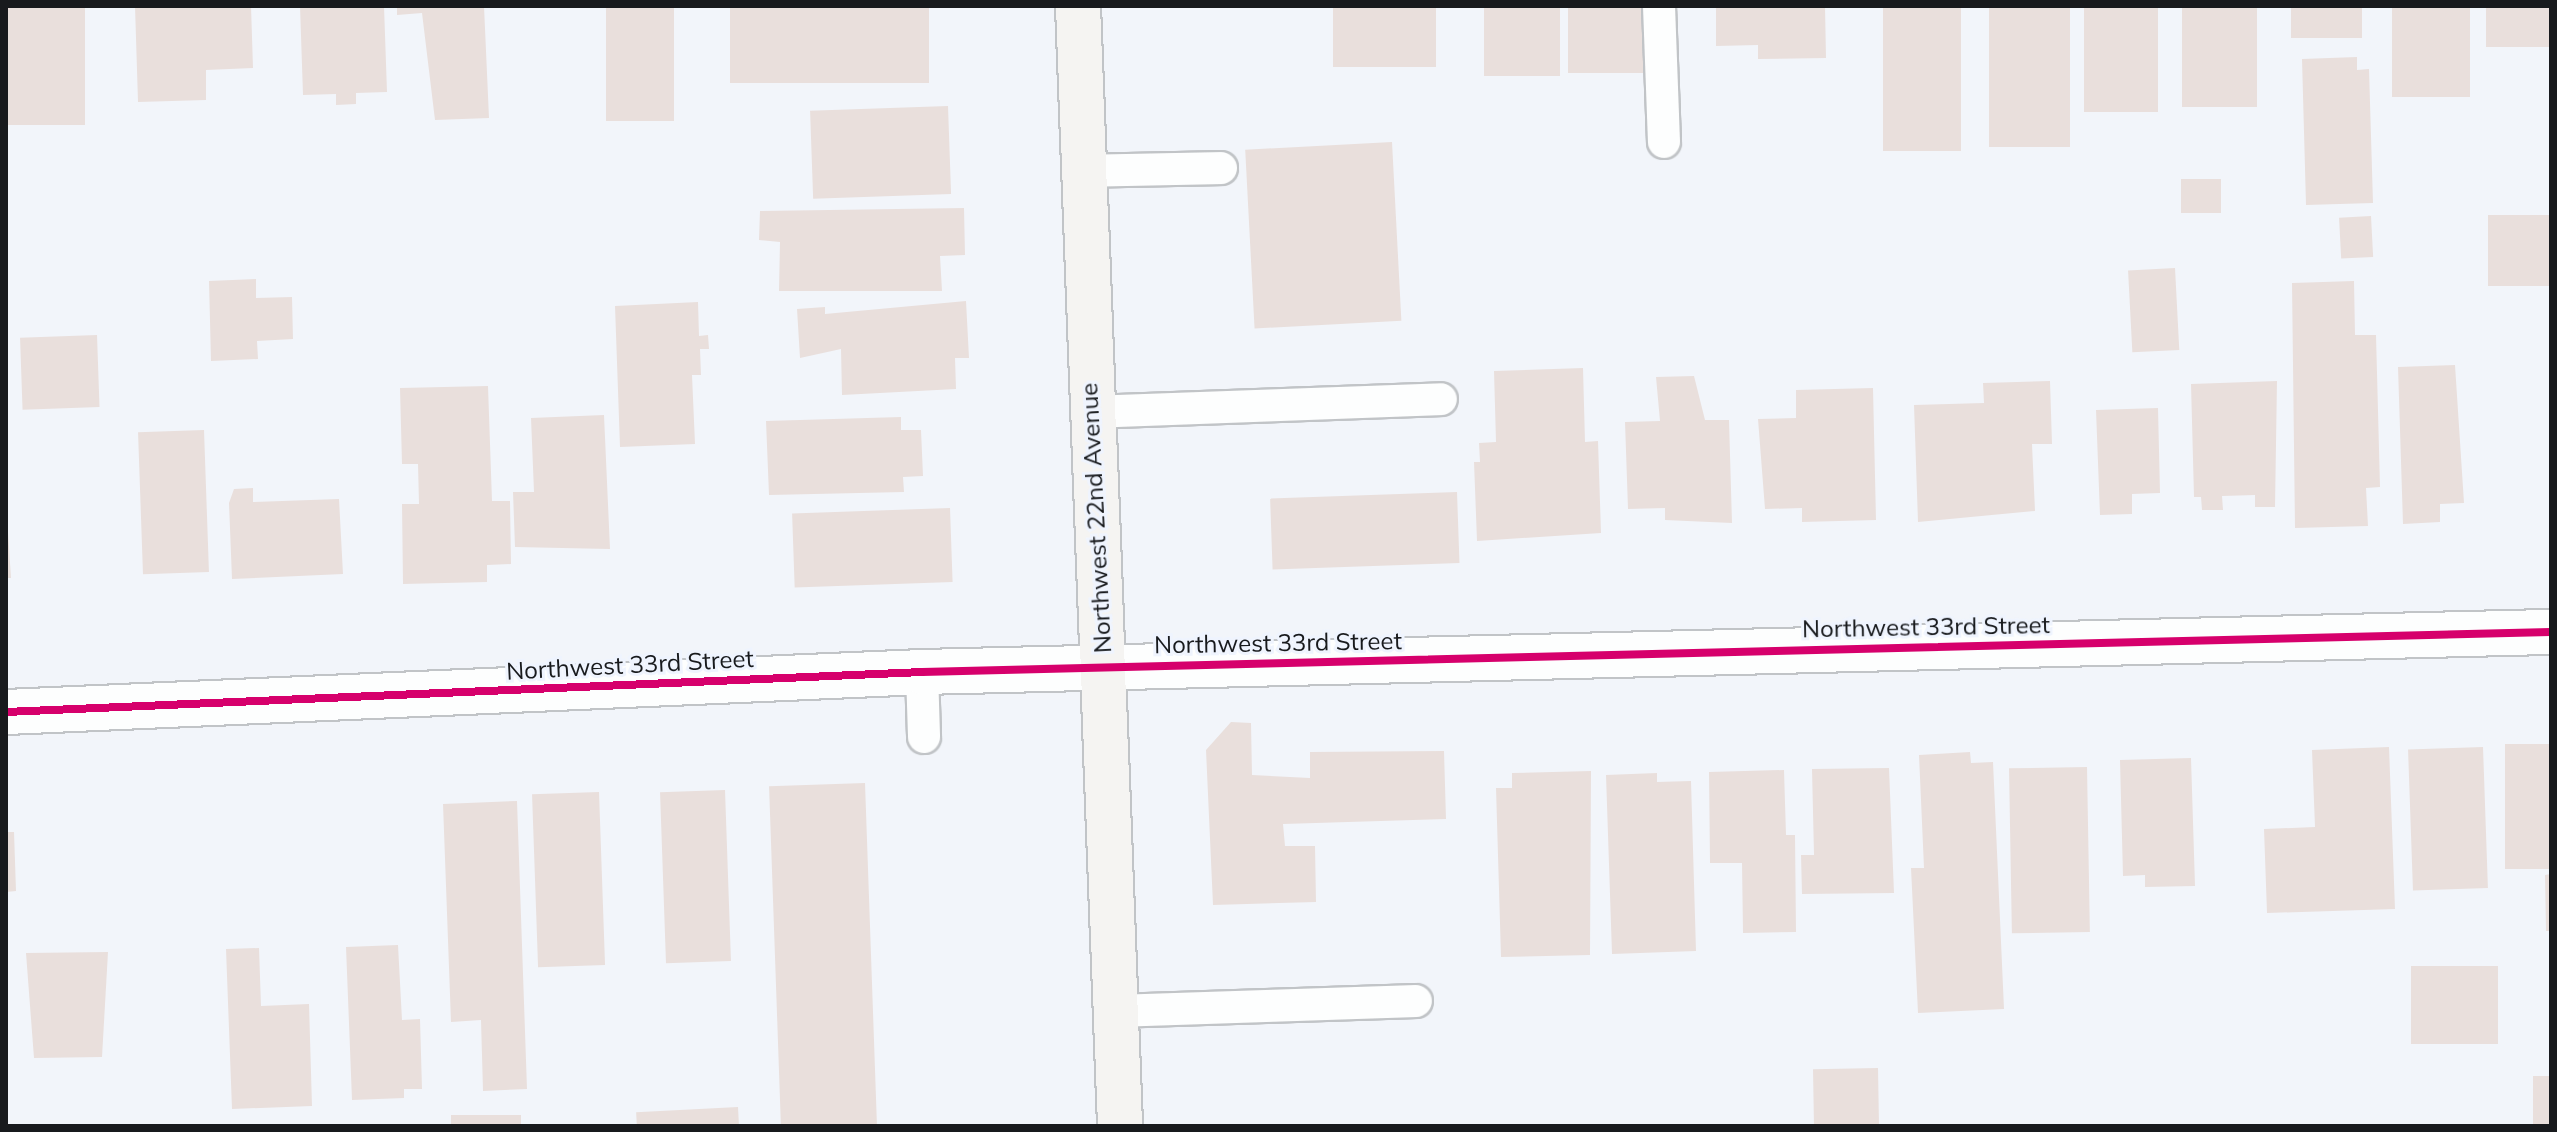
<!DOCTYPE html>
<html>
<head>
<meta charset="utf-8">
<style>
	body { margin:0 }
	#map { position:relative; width:2557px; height:1132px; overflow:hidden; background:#f2f5fa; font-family:Mulish,sans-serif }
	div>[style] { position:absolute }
	.building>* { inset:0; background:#e9dfdc; transform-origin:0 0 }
	.roads { filter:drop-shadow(2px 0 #c1c4c7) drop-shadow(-2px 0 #c1c4c7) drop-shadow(0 2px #c1c4c7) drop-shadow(0 -2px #c1c4c7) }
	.lane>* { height:32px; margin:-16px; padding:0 16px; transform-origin:16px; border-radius:16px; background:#fdfefe }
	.street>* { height:44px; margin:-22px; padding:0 22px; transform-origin:22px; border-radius:22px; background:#fdfefe }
	.secondary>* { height:44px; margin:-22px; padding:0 22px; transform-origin:22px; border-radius:22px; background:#f5f4f2 }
	.cycleway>* { height:8px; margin:-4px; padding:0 4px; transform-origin:4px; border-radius:4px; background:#d6006c }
	span { translate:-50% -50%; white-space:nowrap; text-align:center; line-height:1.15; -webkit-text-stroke:6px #eff4fe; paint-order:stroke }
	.street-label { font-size:24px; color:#181a1d }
	.frame { position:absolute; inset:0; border:8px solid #181a1d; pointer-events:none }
</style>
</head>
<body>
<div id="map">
	<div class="building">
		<i style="left:6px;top:6px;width:79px;height:119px"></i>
		<i style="clip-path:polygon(135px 6px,251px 6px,253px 68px,206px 70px,206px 100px,138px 102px)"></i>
		<i style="clip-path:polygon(300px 6px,384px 6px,387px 92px,356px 93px,356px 104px,336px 105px,336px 94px,303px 95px)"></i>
		<i style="clip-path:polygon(397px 6px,484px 6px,489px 118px,435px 120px,422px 13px,397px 15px)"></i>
		<i style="left:606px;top:6px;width:68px;height:115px"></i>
		<i style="left:730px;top:6px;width:199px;height:77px"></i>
		<i style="left:1333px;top:6px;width:103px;height:61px"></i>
		<i style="left:1484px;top:6px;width:76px;height:70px"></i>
		<i style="left:1568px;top:6px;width:77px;height:67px"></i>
		<i style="clip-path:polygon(1716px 6px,1825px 6px,1826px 58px,1758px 59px,1758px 45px,1716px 46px)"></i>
		<i style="left:1883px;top:6px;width:78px;height:145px"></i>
		<i style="left:1989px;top:6px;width:81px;height:141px"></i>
		<i style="left:2084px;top:6px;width:74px;height:106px"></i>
		<i style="left:2182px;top:6px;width:75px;height:101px"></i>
		<i style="left:2291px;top:6px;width:71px;height:32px"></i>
		<i style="left:2392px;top:6px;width:78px;height:91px"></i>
		<i style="left:2486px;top:6px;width:65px;height:41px"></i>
		<i style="clip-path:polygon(2357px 57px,2357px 70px,2369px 69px,2373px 203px,2306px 205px,2302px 59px)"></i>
		<i style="left:948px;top:106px;width:88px;height:138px;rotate:88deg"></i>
		<i style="left:1392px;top:142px;width:179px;height:147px;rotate:87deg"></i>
		<i style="left:2181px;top:179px;width:40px;height:34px"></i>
		<i style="clip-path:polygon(964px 208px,965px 255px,940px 256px,942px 291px,779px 291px,780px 242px,759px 240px,760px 211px)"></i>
		<i style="left:2488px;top:215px;width:63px;height:71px"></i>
		<i style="left:2371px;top:216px;width:41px;height:32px;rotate:87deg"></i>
		<i style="left:2175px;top:268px;width:82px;height:47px;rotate:87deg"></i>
		<i style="clip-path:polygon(256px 279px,256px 298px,292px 297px,293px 339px,257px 341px,258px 359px,211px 361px,209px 281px)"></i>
		<i style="clip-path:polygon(2354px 281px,2355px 335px,2376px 335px,2380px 487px,2366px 488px,2368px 526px,2295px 528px,2292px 283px)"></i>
		<i style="clip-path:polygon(966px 301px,969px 358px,955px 358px,956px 389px,842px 395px,841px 349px,800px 358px,797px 309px,825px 307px,825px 314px)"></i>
		<i style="clip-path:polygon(698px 302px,699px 336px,708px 335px,709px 349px,700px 349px,701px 375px,692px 375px,695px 444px,620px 447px,615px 306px)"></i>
		<i style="left:97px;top:335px;width:72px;height:77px;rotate:88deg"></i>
		<i style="clip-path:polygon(2455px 365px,2464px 503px,2440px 504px,2440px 522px,2403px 524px,2398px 367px)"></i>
		<i style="clip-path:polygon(1583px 368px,1585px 442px,1598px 441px,1601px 533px,1477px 541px,1474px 462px,1480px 462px,1479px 443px,1496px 442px,1494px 371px)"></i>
		<i style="clip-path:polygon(1694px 376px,1705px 420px,1729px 420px,1732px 523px,1665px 520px,1665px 508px,1628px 509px,1625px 422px,1660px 421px,1656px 377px)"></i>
		<i style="clip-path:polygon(2050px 381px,2052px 444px,2032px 444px,2035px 511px,1918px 522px,1914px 405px,1984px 403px,1983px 383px)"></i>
		<i style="clip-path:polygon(2277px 381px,2275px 507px,2255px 507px,2255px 495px,2222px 496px,2223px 510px,2202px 510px,2201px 497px,2194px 497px,2191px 384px)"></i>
		<i style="clip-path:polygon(488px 386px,492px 501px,510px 501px,511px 564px,487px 565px,487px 582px,403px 584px,402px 504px,419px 504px,418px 464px,402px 464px,400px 388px)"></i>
		<i style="clip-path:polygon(1873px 388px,1876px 520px,1802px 522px,1802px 508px,1765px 509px,1758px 419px,1796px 418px,1796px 390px)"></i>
		<i style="clip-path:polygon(2158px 408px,2160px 493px,2132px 494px,2132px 514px,2100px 515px,2096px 410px)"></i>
		<i style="clip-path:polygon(604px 415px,610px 549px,515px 547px,513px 492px,534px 492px,531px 418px)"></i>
		<i style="clip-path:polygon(901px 417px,901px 430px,921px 430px,923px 476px,903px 477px,904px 492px,769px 495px,766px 421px)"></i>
		<i style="left:204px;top:430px;width:142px;height:66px;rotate:88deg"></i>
		<i style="clip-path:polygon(253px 488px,253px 502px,339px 499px,343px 574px,232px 579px,229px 503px,234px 489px)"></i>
		<i style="left:1457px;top:492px;width:71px;height:187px;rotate:88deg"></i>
		<i style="clip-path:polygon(6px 501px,11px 578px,6px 578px)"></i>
		<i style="left:950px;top:508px;width:74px;height:158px;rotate:88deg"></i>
		<i style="clip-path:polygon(1231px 722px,1251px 723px,1252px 775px,1310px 778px,1310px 752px,1444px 751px,1446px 819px,1283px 824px,1285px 846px,1315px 846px,1316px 902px,1213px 905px,1206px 750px)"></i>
		<i style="left:2551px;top:744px;width:125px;height:46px;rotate:90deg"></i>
		<i style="clip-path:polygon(2389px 747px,2395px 909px,2267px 913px,2264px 829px,2315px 827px,2312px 750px)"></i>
		<i style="left:2483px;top:747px;width:141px;height:75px;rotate:88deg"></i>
		<i style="clip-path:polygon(1970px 752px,1971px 763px,1993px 762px,2004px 1009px,1918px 1013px,1911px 868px,1924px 868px,1919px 755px)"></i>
		<i style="clip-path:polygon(2191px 758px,2195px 886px,2145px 887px,2145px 875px,2123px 876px,2120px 760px)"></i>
		<i style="left:2087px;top:767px;width:165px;height:78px;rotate:89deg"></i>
		<i style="clip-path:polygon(1889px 768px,1894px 893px,1802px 894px,1801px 855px,1814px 855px,1812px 769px)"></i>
		<i style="clip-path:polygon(1784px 770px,1786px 835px,1795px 835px,1796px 932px,1743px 933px,1742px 863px,1710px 863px,1709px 772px)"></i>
		<i style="clip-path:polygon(1591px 771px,1590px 955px,1501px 957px,1496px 788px,1512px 788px,1512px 773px)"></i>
		<i style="clip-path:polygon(1657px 773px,1657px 782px,1691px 781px,1696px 951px,1612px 954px,1606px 775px)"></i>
		<i style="left:865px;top:783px;width:342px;height:96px;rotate:88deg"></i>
		<i style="left:725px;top:790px;width:171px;height:65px;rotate:88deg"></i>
		<i style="left:599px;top:792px;width:173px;height:67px;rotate:88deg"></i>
		<i style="clip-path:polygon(517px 801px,527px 1089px,483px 1091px,481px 1020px,451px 1022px,443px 804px)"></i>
		<i style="clip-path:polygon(6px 832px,14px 832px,16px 891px,6px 892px)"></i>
		<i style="clip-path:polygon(2551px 874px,2551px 931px,2546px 931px,2545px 875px)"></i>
		<i style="clip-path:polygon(398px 945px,402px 1020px,420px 1019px,422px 1089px,404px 1089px,404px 1098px,352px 1100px,346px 947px)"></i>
		<i style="clip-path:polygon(259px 948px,261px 1006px,309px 1004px,312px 1106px,232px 1109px,226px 949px)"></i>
		<i style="clip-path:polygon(108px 952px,102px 1057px,34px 1058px,26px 953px)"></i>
		<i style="left:2498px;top:966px;width:78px;height:87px;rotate:90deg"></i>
		<i style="left:1878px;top:1068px;width:58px;height:65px;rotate:89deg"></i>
		<i style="left:2533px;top:1076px;width:18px;height:50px"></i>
		<i style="left:738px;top:1107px;width:19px;height:102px;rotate:87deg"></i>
		<i style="left:451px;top:1115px;width:70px;height:11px"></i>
	</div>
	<div class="roads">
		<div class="lane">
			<i style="left:1659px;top:6px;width:136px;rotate:87.9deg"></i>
			<i style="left:1081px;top:171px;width:140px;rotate:-1.2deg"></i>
			<i style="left:1092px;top:412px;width:349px;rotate:-2.1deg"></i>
			<i style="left:922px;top:672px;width:65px;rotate:88.2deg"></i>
			<i style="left:1116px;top:1011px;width:300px;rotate:-1.9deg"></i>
		</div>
		<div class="street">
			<i style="left:6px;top:712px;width:917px;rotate:-2.5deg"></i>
			<i style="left:922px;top:672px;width:1629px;rotate:-1.41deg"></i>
		</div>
		<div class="secondary">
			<i style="left:1078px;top:6px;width:1121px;rotate:87.85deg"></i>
		</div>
	</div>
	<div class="cycleway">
		<i style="left:6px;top:712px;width:917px;rotate:-2.5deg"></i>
		<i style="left:922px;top:672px;width:1629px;rotate:-1.41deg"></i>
	</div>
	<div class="street-label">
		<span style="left:1096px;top:518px;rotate:-93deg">Northwest 22nd Avenue</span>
		<span style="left:1926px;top:627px;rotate:-1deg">Northwest 33rd Street</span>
		<span style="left:1278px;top:643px;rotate:-1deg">Northwest 33rd Street</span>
		<span style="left:630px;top:665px;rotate:-3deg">Northwest 33rd Street</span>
	</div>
	<div class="frame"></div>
</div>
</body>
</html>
